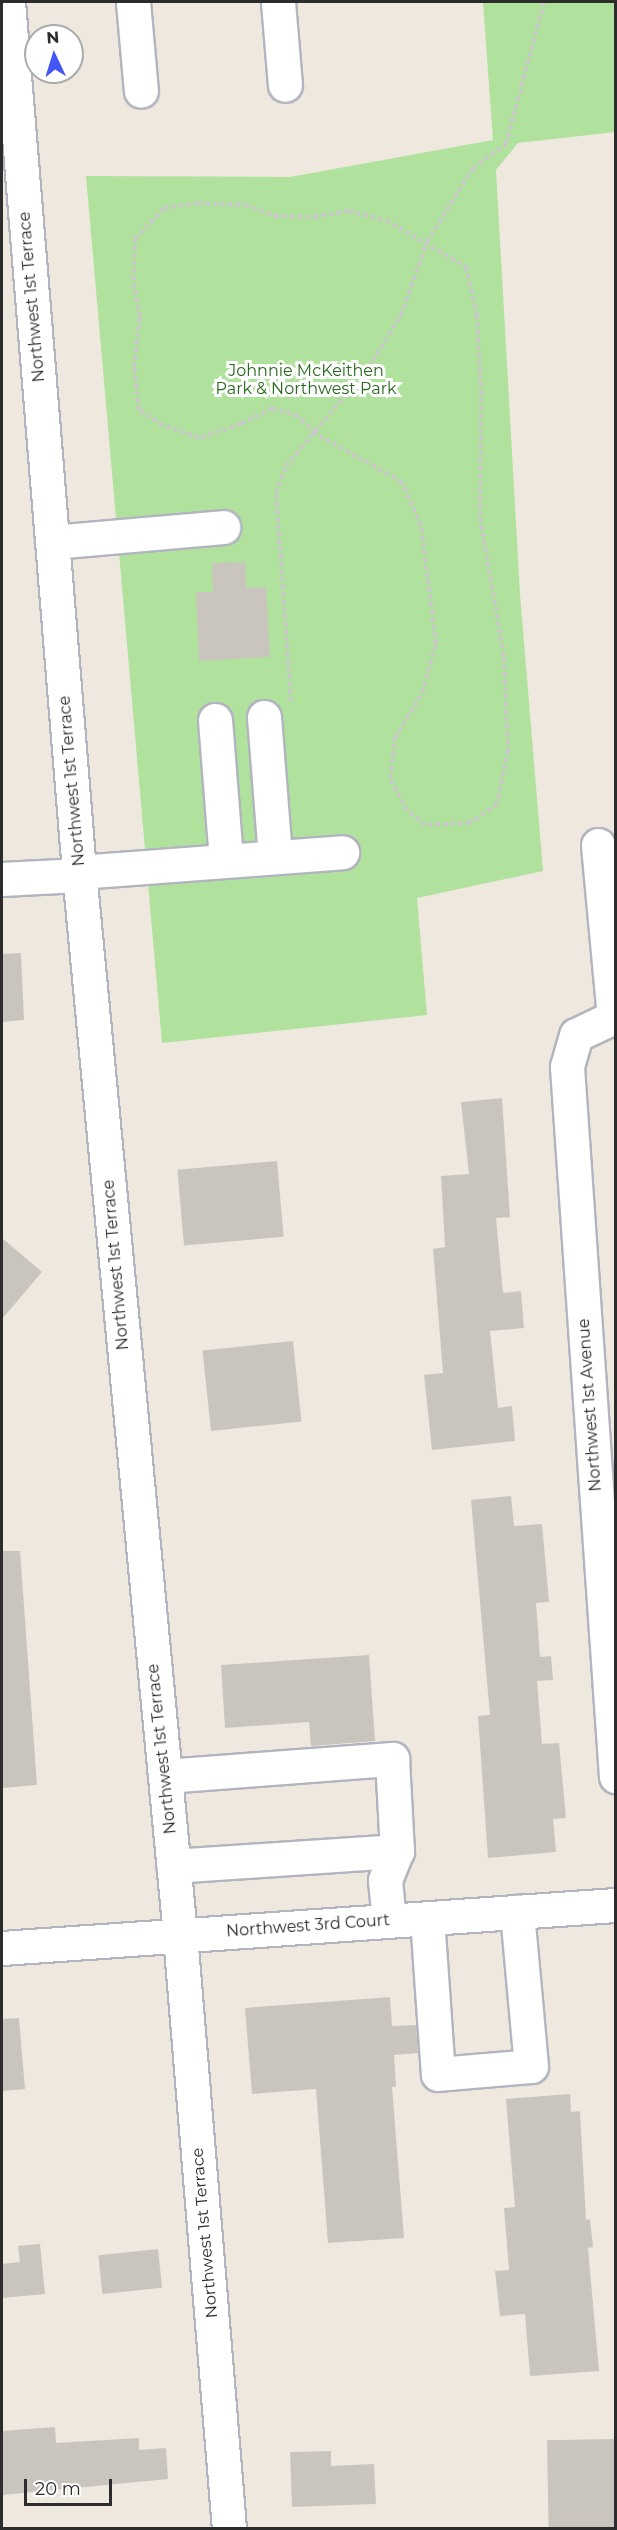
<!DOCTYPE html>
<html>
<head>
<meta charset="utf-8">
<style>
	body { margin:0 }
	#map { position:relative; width:617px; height:2530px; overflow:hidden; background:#eee8df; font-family:Montserrat,sans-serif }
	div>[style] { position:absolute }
	.green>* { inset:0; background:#b0e29d }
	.building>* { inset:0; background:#c9c5be; transform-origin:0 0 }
	.path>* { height:4px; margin-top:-2px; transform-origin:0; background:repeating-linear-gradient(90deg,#c8c8c8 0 4.5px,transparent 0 7.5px) }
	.roads { filter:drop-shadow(2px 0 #b2b4bf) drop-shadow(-2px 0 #b2b4bf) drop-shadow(0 2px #b2b4bf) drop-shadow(0 -2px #b2b4bf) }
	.minor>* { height:33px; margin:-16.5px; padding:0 16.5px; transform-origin:16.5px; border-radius:16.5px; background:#fff }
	span { translate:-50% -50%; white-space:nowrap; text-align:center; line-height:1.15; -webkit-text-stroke:6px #fff; paint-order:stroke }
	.street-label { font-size:16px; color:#2c2c2c }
	.park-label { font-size:16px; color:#26691c }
	.frame { position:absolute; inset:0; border:3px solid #2c2c2c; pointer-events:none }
	.north { position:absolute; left:24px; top:24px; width:60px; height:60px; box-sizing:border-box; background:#fff; border:2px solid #ababab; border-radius:50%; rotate:356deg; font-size:16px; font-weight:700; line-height:24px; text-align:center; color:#2c2c2c }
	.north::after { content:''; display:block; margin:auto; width:21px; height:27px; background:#4457f6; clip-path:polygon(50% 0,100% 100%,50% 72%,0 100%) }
	.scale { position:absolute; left:24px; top:2479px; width:88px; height:27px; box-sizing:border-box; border:3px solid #2c2c2c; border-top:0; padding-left:8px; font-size:18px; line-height:21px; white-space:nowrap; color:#2c2c2c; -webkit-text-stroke:4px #fff; paint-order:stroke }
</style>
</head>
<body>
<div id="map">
	<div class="green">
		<i style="clip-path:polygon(483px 2px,615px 2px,615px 132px,518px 143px,496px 170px,520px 594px,543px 871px,417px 898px,427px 1015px,162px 1043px,86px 176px,290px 177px,493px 140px)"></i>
	</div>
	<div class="building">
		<i style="clip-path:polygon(245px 562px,246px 588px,266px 587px,270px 657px,199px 661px,196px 592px,213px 592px,212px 563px)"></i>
		<i style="clip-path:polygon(21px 953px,24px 1020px,2px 1022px,2px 954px)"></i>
		<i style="clip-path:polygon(502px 1098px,510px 1217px,496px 1218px,503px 1293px,521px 1291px,524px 1328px,490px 1331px,498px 1408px,512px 1406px,515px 1441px,432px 1450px,424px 1375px,443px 1373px,433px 1249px,445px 1247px,441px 1176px,469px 1174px,461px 1102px)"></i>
		<i style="left:277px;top:1161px;width:76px;height:100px;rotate:85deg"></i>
		<i style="clip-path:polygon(2px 1238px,42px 1272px,2px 1319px)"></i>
		<i style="left:293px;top:1341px;width:81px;height:91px;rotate:84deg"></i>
		<i style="clip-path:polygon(511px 1496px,514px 1526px,542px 1524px,549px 1602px,536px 1603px,540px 1657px,551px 1656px,553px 1680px,537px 1681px,542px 1744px,559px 1743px,566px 1818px,553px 1819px,556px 1852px,488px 1858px,478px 1716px,490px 1715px,471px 1500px)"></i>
		<i style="clip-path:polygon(2px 1551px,20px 1551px,37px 1785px,2px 1788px)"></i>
		<i style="clip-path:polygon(369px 1655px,375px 1741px,311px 1746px,309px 1722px,225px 1728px,221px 1665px)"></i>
		<i style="clip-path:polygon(390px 1997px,392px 2026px,416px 2025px,418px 2053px,394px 2055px,396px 2087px,392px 2087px,404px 2238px,328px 2243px,316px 2089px,252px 2094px,245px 2008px)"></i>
		<i style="clip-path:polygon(19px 2018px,25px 2089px,2px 2091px,2px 2019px)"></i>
		<i style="clip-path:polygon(570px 2094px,571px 2112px,580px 2111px,586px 2220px,590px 2219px,593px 2247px,588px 2248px,599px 2371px,530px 2376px,525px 2314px,500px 2316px,495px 2271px,509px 2270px,504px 2208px,515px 2207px,506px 2099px)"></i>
		<i style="clip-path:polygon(40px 2244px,45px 2294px,2px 2298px,2px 2264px,20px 2262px,18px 2246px)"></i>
		<i style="left:158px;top:2249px;width:39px;height:60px;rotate:84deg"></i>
		<i style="clip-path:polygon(55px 2427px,56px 2443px,139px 2438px,139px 2450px,166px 2448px,168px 2479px,2px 2495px,2px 2431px)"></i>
		<i style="left:614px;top:2439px;width:90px;height:67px;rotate:89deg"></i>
		<i style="clip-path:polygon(331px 2451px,331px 2466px,374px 2464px,376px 2504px,292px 2507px,290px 2452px)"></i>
	</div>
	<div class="path">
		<i style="left:198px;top:203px;width:48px;rotate:2.4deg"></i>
		<i style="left:246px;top:205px;width:31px;rotate:21deg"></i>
		<i style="left:275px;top:216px;width:39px;rotate:1deg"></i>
		<i style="left:314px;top:217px;width:36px;rotate:-10deg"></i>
		<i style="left:349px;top:211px;width:38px;rotate:14deg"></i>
		<i style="left:386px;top:220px;width:93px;rotate:30.4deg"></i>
		<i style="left:466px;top:267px;width:49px;rotate:77.1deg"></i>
		<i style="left:477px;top:315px;width:76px;rotate:87deg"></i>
		<i style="left:481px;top:391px;width:127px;rotate:90.5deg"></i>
		<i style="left:480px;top:518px;width:141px;rotate:80.2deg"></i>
		<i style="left:504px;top:657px;width:93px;rotate:87.5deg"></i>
		<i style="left:508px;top:750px;width:55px;rotate:101.5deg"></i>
		<i style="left:497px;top:804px;width:33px;rotate:145deg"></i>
		<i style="left:470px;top:823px;width:45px;rotate:177.5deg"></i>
		<i style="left:425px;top:825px;width:23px;rotate:-140deg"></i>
		<i style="left:407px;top:810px;width:36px;rotate:-118deg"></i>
		<i style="left:390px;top:778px;width:40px;rotate:-82.9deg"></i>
		<i style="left:395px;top:738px;width:52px;rotate:-59deg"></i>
		<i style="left:422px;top:693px;width:51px;rotate:-74.1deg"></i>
		<i style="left:436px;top:644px;width:119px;rotate:-97.2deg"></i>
		<i style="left:421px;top:526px;width:48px;rotate:-113.4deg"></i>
		<i style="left:402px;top:482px;width:100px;rotate:-150.6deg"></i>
		<i style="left:315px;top:433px;width:24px;rotate:-135deg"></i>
		<i style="left:298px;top:416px;width:27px;rotate:-163deg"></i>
		<i style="left:272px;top:408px;width:35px;rotate:153deg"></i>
		<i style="left:241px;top:424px;width:44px;rotate:161.6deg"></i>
		<i style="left:199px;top:438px;width:38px;rotate:-160deg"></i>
		<i style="left:163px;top:425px;width:28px;rotate:-148deg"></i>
		<i style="left:139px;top:410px;width:43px;rotate:-96.6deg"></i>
		<i style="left:134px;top:367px;width:50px;rotate:-83.2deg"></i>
		<i style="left:140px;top:317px;width:38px;rotate:-101deg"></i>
		<i style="left:133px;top:280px;width:41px;rotate:-87.2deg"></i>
		<i style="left:135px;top:239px;width:42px;rotate:-46.9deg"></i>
		<i style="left:164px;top:208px;width:34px;rotate:-8deg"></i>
		<i style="left:291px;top:701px;width:209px;rotate:-94.1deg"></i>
		<i style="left:276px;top:493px;width:29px;rotate:-70deg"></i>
		<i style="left:286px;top:466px;width:129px;rotate:-50deg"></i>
		<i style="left:369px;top:367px;width:61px;rotate:-58.4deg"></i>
		<i style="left:401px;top:315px;width:77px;rotate:-70.4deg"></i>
		<i style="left:427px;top:242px;width:87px;rotate:-58.1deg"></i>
		<i style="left:473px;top:168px;width:41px;rotate:-36deg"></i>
		<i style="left:506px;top:144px;width:147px;rotate:-75deg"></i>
	</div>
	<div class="roads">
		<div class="minor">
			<i style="left:8px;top:2px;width:873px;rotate:85.33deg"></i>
			<i style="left:79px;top:872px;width:1068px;rotate:84.57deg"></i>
			<i style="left:180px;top:1935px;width:595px;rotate:85.28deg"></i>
			<i style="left:133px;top:2px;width:89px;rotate:84.9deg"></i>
			<i style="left:278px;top:2px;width:83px;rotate:85.2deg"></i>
			<i style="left:52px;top:542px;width:172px;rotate:-5deg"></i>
			<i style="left:264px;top:717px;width:140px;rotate:85.5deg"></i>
			<i style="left:215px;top:720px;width:140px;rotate:85.5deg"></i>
			<i style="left:598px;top:845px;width:172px;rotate:84.7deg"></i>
			<i style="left:79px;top:872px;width:264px;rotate:-4.3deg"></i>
			<i style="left:2px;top:879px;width:77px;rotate:-3deg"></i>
			<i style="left:616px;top:1016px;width:44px;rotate:154.6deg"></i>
			<i style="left:576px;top:1035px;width:33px;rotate:106deg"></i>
			<i style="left:567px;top:1067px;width:711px;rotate:86.05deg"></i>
			<i style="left:165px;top:1776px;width:228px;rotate:-4.3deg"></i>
			<i style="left:392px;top:1759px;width:92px;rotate:86.9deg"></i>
			<i style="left:397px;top:1851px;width:224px;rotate:176.2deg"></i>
			<i style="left:427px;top:1918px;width:156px;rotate:86deg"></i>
			<i style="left:438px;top:2074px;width:93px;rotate:-4.9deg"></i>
			<i style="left:531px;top:2066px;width:155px;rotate:-95.2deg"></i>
			<i style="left:389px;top:1921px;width:41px;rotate:-95.6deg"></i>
			<i style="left:385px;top:1880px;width:31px;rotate:-68deg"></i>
			<i style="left:2px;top:1948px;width:616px;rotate:-4.01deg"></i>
		</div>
	</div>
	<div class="street-label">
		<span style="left:32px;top:297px;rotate:-95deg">Northwest 1st Terrace</span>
		<span style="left:72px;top:781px;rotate:-95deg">Northwest 1st Terrace</span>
		<span style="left:116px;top:1265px;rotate:-95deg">Northwest 1st Terrace</span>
		<span style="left:590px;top:1405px;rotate:-94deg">Northwest 1st Avenue</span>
		<span style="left:162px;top:1749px;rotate:-96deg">Northwest 1st Terrace</span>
		<span style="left:308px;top:1926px;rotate:-4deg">Northwest 3rd Court</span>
		<span style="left:205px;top:2233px;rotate:-95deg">Northwest 1st Terrace</span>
	</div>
	<div class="park-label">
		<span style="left:306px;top:380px">Johnnie McKeithen<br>Park &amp; Northwest Park</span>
	</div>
	<div class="frame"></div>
	<div class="north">N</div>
	<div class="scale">20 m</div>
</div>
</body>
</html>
